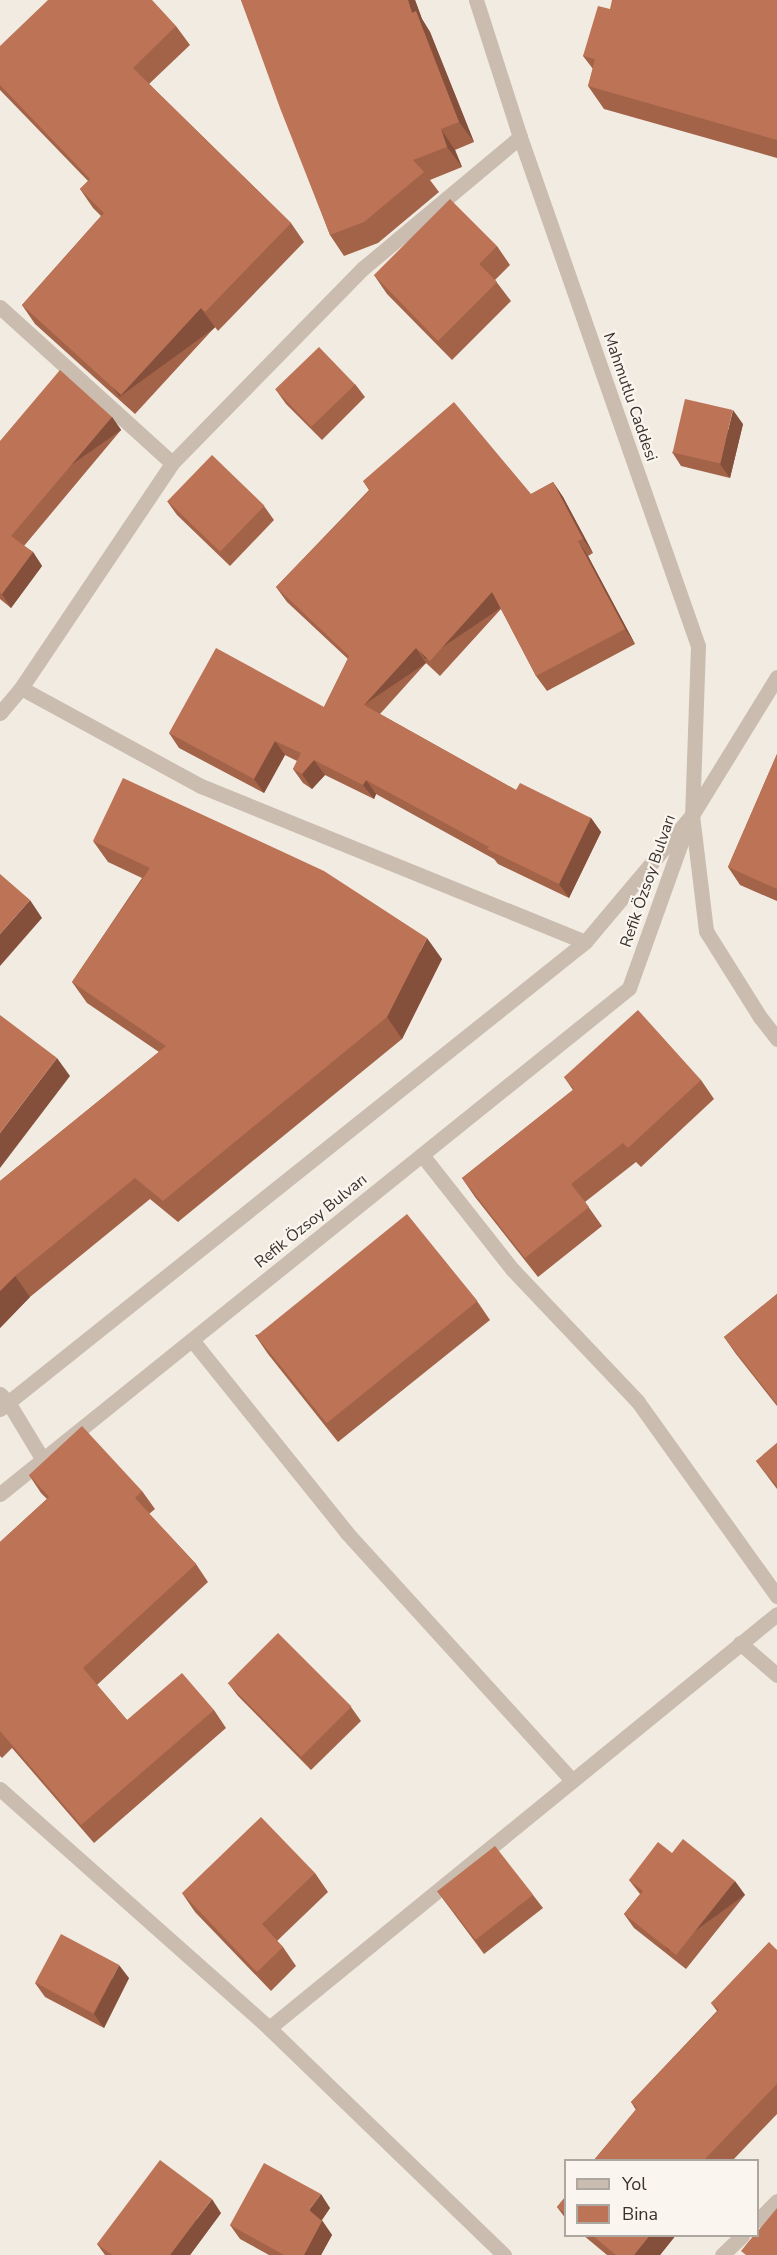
<!DOCTYPE html>
<html>
<head>
<meta charset="utf-8">
<style>
	body { margin:0 }
	#map { position:relative; width:777px; height:2255px; overflow:hidden; background:#f2ebe2; font-family:"Nunito Sans",sans-serif }
	div>[style] { position:absolute }
	.minor>* { height:15px; margin:-7.5px; padding:0 7.5px; transform-origin:7.5px; border-radius:7.5px; background:#cabcae }
	.wall>* { inset:0; background:#a36349 }
	.shaded-wall>* { inset:0; background:#84503c; transform-origin:0 0 }
	.building>* { inset:0; background:#bd7355; transform-origin:0 0 }
	span { translate:-50% -50%; white-space:nowrap; text-align:center; line-height:1.15; -webkit-text-stroke:4.5px #faf5ef; paint-order:stroke }
	.street-label { font-size:16px; color:#39312c }
	.legend { position:absolute; left:564px; top:2159px; width:195px; height:78px; box-sizing:border-box; background:#faf5ef; border:2px solid #ada7a1; margin:0; padding:8px 10px; list-style:none; font-size:18px; color:#39312c }
	.legend li { display:flex; align-items:center; gap:12px; height:30px }
	.legend b { width:30px; border:2px solid #ada7a1 }
</style>
</head>
<body>
<div id="map">
	<div class="minor">
		<i style="left:476px;top:0;width:144px;rotate:72.2deg"></i>
		<i style="left:520px;top:137px;width:539px;rotate:70.72deg"></i>
		<i style="left:698px;top:646px;width:169px;rotate:92deg"></i>
		<i style="left:692px;top:815px;width:117px;rotate:83.1deg"></i>
		<i style="left:706px;top:931px;width:102px;rotate:57.9deg"></i>
		<i style="left:760px;top:1017px;width:28px;rotate:52deg"></i>
		<i style="left:0;top:307px;width:232px;rotate:42.2deg"></i>
		<i style="left:21px;top:688px;width:205px;rotate:28.6deg"></i>
		<i style="left:201px;top:786px;width:414px;rotate:22.1deg"></i>
		<i style="left:0;top:713px;width:33px;rotate:-50deg"></i>
		<i style="left:21px;top:688px;width:271px;rotate:-56.1deg"></i>
		<i style="left:172px;top:463px;width:272px;rotate:-45.6deg"></i>
		<i style="left:362px;top:269px;width:206px;rotate:-39.9deg"></i>
		<i style="left:422px;top:1155px;width:145px;rotate:51.7deg"></i>
		<i style="left:512px;top:1269px;width:183px;rotate:46.5deg"></i>
		<i style="left:638px;top:1402px;width:239px;rotate:54.4deg"></i>
		<i style="left:192px;top:1340px;width:248px;rotate:51.2deg"></i>
		<i style="left:347px;top:1533px;width:334px;rotate:47.7deg"></i>
		<i style="left:0;top:1394px;width:11px;rotate:45deg"></i>
		<i style="left:8px;top:1402px;width:68px;rotate:58.9deg"></i>
		<i style="left:0;top:1409px;width:749px;rotate:-38.6deg"></i>
		<i style="left:585px;top:942px;width:166px;rotate:-49.9deg"></i>
		<i style="left:692px;top:815px;width:162px;rotate:-58.4deg"></i>
		<i style="left:0;top:1494px;width:807px;rotate:-38.81deg"></i>
		<i style="left:629px;top:988px;width:172px;rotate:-70.3deg"></i>
		<i style="left:740px;top:1643px;width:49px;rotate:40.9deg"></i>
		<i style="left:0;top:1789px;width:360px;rotate:41.6deg"></i>
		<i style="left:269px;top:2028px;width:327px;rotate:44deg"></i>
		<i style="left:269px;top:2028px;width:655px;rotate:-39.18deg"></i>
		<i style="left:758px;top:2220px;width:27px;rotate:-45deg"></i>
		<i style="left:722px;top:2255px;width:28px;rotate:-44deg"></i>
	</div>
	<div class="wall">
		<i style="clip-path:polygon(241px 0,415px 0,422px 19px,430px 32px,474px 142px,455px 150px,462px 167px,430px 180px,439px 192px,378px 243px,344px 256px,330px 235px)"></i>
		<i style="clip-path:polygon(777px 0,777px 158px,604px 109px,588px 86px,593px 69px,583px 56px,610px 9px)"></i>
		<i style="clip-path:polygon(176px 26px,190px 45px,149px 84px,291px 223px,304px 242px,218px 331px,215px 327px,135px 414px,35px 324px,22px 305px,101px 216px,93px 208px,80px 189px,88px 181px,0 90px,0 46px)"></i>
		<i style="clip-path:polygon(497px 246px,510px 265px,495px 280px,511px 301px,452px 360px,387px 294px,374px 275px)"></i>
		<i style="clip-path:polygon(355px 384px,365px 397px,322px 440px,286px 404px,276px 390px)"></i>
		<i style="clip-path:polygon(112px 417px,121px 430px,24px 546px,33px 552px,42px 566px,11px 608px,0 599px,0 441px)"></i>
		<i style="clip-path:polygon(743px 424px,730px 478px,681px 466px,672px 452px)"></i>
		<i style="clip-path:polygon(363px 481px,531px 494px,553px 482px,563px 497px,593px 553px,588px 556px,635px 644px,547px 691px,536px 676px,501px 609px,440px 676px,426px 663px,380px 714px,516px 790px,591px 818px,601px 832px,569px 898px,498px 864px,494px 859px,376px 794px,374px 799px,325px 775px,312px 789px,303px 783px,293px 769px,297px 761px,285px 755px,264px 793px,179px 748px,169px 733px,324px 707px,348px 659px,287px 602px,276px 587px,369px 490px)"></i>
		<i style="clip-path:polygon(167px 501px,264px 506px,274px 520px,230px 566px,177px 515px)"></i>
		<i style="clip-path:polygon(777px 754px,777px 901px,740px 885px,728px 867px)"></i>
		<i style="clip-path:polygon(93px 841px,442px 959px,402px 1039px,178px 1222px,150px 1199px,30px 1297px,0 1328px,0 1181px,159px 1052px,87px 1003px,72px 982px,142px 878px,108px 862px)"></i>
		<i style="clip-path:polygon(564px 1077px,701px 1080px,714px 1099px,641px 1167px,636px 1162px,585px 1202px,602px 1226px,538px 1277px,475px 1197px,462px 1178px,573px 1090px)"></i>
		<i style="clip-path:polygon(777px 1294px,777px 1406px,736px 1354px,724px 1337px)"></i>
		<i style="clip-path:polygon(477px 1301px,490px 1320px,338px 1442px,268px 1354px,255px 1335px)"></i>
		<i style="clip-path:polygon(777px 1443px,777px 1489px,756px 1461px)"></i>
		<i style="clip-path:polygon(29px 1475px,142px 1491px,155px 1509px,149px 1514px,196px 1564px,208px 1582px,97px 1685px,127px 1720px,214px 1710px,226px 1728px,94px 1843px,12px 1748px,2px 1758px,0 1756px,0 1542px,47px 1499px,41px 1493px)"></i>
		<i style="clip-path:polygon(228px 1683px,351px 1707px,361px 1721px,311px 1770px,238px 1696px)"></i>
		<i style="clip-path:polygon(672px 1853px,745px 1895px,686px 1969px,634px 1928px,624px 1914px,640px 1894px,629px 1880px)"></i>
		<i style="clip-path:polygon(315px 1873px,328px 1892px,277px 1941px,283px 1947px,296px 1966px,271px 1991px,195px 1912px,182px 1893px)"></i>
		<i style="clip-path:polygon(437px 1891px,533px 1895px,543px 1908px,484px 1954px)"></i>
		<i style="clip-path:polygon(777px 1950px,777px 2114px,733px 2160px,594px 2160px,636px 2110px,631px 2102px,717px 2011px,711px 2003px)"></i>
		<i style="clip-path:polygon(129px 1978px,104px 2028px,45px 1997px,35px 1983px)"></i>
		<i style="clip-path:polygon(566px 2196px,566px 2219px,557px 2207px)"></i>
		<i style="clip-path:polygon(330px 2208px,322px 2220px,332px 2235px,321px 2255px,269px 2255px,240px 2239px,230px 2225px)"></i>
		<i style="clip-path:polygon(221px 2213px,190px 2255px,105px 2255px,97px 2244px)"></i>
		<i style="clip-path:polygon(583px 2235px,676px 2235px,660px 2255px,607px 2255px)"></i>
	</div>
	<div class="shaded-wall">
		<i style="clip-path:polygon(408px 0,415px 0,422px 19px,430px 32px,474px 142px,459px 122px,412px 13px)"></i>
		<i style="clip-path:polygon(441px 129px,455px 150px,462px 167px,447px 147px)"></i>
		<i style="left:201px;top:308px;width:24px;height:118px;rotate:54deg"></i>
		<i style="clip-path:polygon(733px 410px,743px 424px,730px 478px,720px 464px)"></i>
		<i style="left:112px;top:417px;width:16px;height:156px;rotate:55deg"></i>
		<i style="clip-path:polygon(553px 482px,563px 497px,593px 553px,583px 539px)"></i>
		<i style="clip-path:polygon(578px 541px,588px 556px,635px 644px,625px 629px)"></i>
		<i style="clip-path:polygon(33px 552px,42px 566px,11px 608px,2px 594px)"></i>
		<i style="left:492px;top:592px;width:18px;height:93px;rotate:56deg"></i>
		<i style="left:416px;top:648px;width:18px;height:77px;rotate:56deg"></i>
		<i style="clip-path:polygon(275px 741px,285px 755px,264px 793px,254px 779px)"></i>
		<i style="clip-path:polygon(314px 760px,325px 775px,312px 789px,302px 774px)"></i>
		<i style="clip-path:polygon(366px 780px,376px 794px,374px 799px,363px 785px)"></i>
		<i style="clip-path:polygon(591px 818px,601px 832px,569px 898px,559px 884px)"></i>
		<i style="clip-path:polygon(30px 900px,42px 918px,0 966px,0 934px)"></i>
		<i style="clip-path:polygon(427px 938px,442px 959px,402px 1039px,387px 1017px)"></i>
		<i style="clip-path:polygon(57px 1058px,70px 1076px,0 1168px,0 1133px)"></i>
		<i style="clip-path:polygon(15px 1276px,30px 1297px,0 1328px,0 1291px)"></i>
		<i style="left:735px;top:1881px;width:17px;height:95px;rotate:54deg"></i>
		<i style="clip-path:polygon(119px 1965px,129px 1978px,104px 2028px,94px 2014px)"></i>
		<i style="clip-path:polygon(321px 2194px,330px 2208px,319px 2224px,309px 2210px)"></i>
		<i style="clip-path:polygon(212px 2199px,221px 2213px,190px 2255px,170px 2255px)"></i>
		<i style="clip-path:polygon(322px 2221px,332px 2235px,321px 2255px,304px 2255px)"></i>
		<i style="clip-path:polygon(650px 2235px,676px 2235px,660px 2255px,634px 2255px)"></i>
	</div>
	<div class="building">
		<i style="clip-path:polygon(48px 0,152px 0,176px 26px,133px 68px,291px 223px,205px 312px,201px 308px,121px 395px,22px 305px,104px 213px,80px 189px,90px 179px,0 85px,0 46px)"></i>
		<i style="clip-path:polygon(241px 0,408px 0,412px 13px,416px 11px,459px 122px,441px 129px,447px 147px,413px 160px,424px 172px,364px 222px,330px 235px,280px 108px)"></i>
		<i style="clip-path:polygon(612px 0,777px 0,777px 140px,588px 86px,595px 59px,583px 56px,598px 6px,610px 9px)"></i>
		<i style="clip-path:polygon(450px 199px,497px 246px,479px 264px,497px 282px,438px 341px,374px 275px)"></i>
		<i style="left:319px;top:347px;width:52px;height:61px;rotate:46deg"></i>
		<i style="clip-path:polygon(60px 370px,112px 417px,11px 536px,33px 552px,2px 594px,0 593px,0 441px)"></i>
		<i style="left:685px;top:399px;width:49px;height:55px;rotate:13deg"></i>
		<i style="clip-path:polygon(454px 402px,531px 494px,553px 482px,583px 539px,578px 541px,625px 629px,536px 676px,492px 592px,430px 661px,416px 648px,364px 705px,516px 790px,520px 783px,591px 818px,559px 884px,487px 849px,489px 847px,366px 780px,363px 785px,314px 760px,302px 774px,293px 769px,301px 753px,275px 741px,254px 779px,169px 733px,216px 648px,324px 707px,349px 656px,276px 587px,370px 490px,363px 481px)"></i>
		<i style="left:212px;top:455px;width:73px;height:64px;rotate:44deg"></i>
		<i style="clip-path:polygon(777px 754px,777px 889px,728px 867px)"></i>
		<i style="clip-path:polygon(123px 778px,324px 871px,427px 938px,387px 1017px,163px 1201px,135px 1178px,15px 1276px,0 1291px,0 1181px,166px 1046px,72px 982px,150px 868px,93px 841px)"></i>
		<i style="clip-path:polygon(0 874px,30px 900px,0 934px)"></i>
		<i style="clip-path:polygon(638px 1010px,701px 1080px,628px 1148px,623px 1143px,571px 1184px,589px 1207px,525px 1258px,462px 1178px,574px 1089px,564px 1077px)"></i>
		<i style="clip-path:polygon(0 1015px,57px 1058px,0 1133px)"></i>
		<i style="left:407px;top:1214px;width:112px;height:194px;rotate:51deg"></i>
		<i style="clip-path:polygon(777px 1294px,777px 1404px,724px 1337px)"></i>
		<i style="clip-path:polygon(82px 1426px,142px 1491px,135px 1498px,196px 1564px,83px 1668px,127px 1720px,182px 1673px,214px 1710px,81px 1825px,0 1731px,0 1542px,49px 1497px,29px 1475px)"></i>
		<i style="clip-path:polygon(777px 1443px,777px 1486px,756px 1461px)"></i>
		<i style="left:278px;top:1633px;width:104px;height:71px;rotate:45deg"></i>
		<i style="clip-path:polygon(261px 1817px,315px 1873px,262px 1924px,283px 1947px,257px 1972px,182px 1893px)"></i>
		<i style="clip-path:polygon(683px 1839px,735px 1881px,676px 1955px,624px 1914px,643px 1891px,629px 1880px,658px 1842px,672px 1853px)"></i>
		<i style="left:495px;top:1846px;width:62px;height:73px;rotate:52deg"></i>
		<i style="left:61px;top:1934px;width:66px;height:55px;rotate:28deg"></i>
		<i style="clip-path:polygon(769px 1942px,777px 1950px,777px 2084px,704px 2160px,594px 2160px,637px 2108px,631px 2102px,719px 2010px,711px 2003px)"></i>
		<i style="clip-path:polygon(160px 2160px,212px 2199px,170px 2255px,112px 2255px,97px 2244px)"></i>
		<i style="clip-path:polygon(264px 2163px,321px 2194px,309px 2210px,322px 2221px,304px 2255px,284px 2255px,230px 2225px)"></i>
		<i style="clip-path:polygon(566px 2196px,566px 2214px,557px 2207px)"></i>
		<i style="clip-path:polygon(777px 2208px,777px 2255px,746px 2255px,741px 2251px,754px 2235px,758px 2235px,758px 2231px)"></i>
		<i style="clip-path:polygon(592px 2235px,650px 2235px,634px 2255px,616px 2255px)"></i>
	</div>
	<div class="street-label">
		<span style="left:630px;top:397px;rotate:71deg">Mahmutlu Caddesi</span>
		<span style="left:648px;top:881px;rotate:-71deg">Refik Özsoy Bulvarı</span>
		<span style="left:311px;top:1221px;rotate:-39deg">Refik Özsoy Bulvarı</span>
	</div>
	<ul class="legend">
	<li><b style="height:8px;background:#cabcae"></b>Yol</li>
	<li><b style="height:16px;background:#bd7355"></b>Bina</li>
	</ul>
</div>
</body>
</html>
